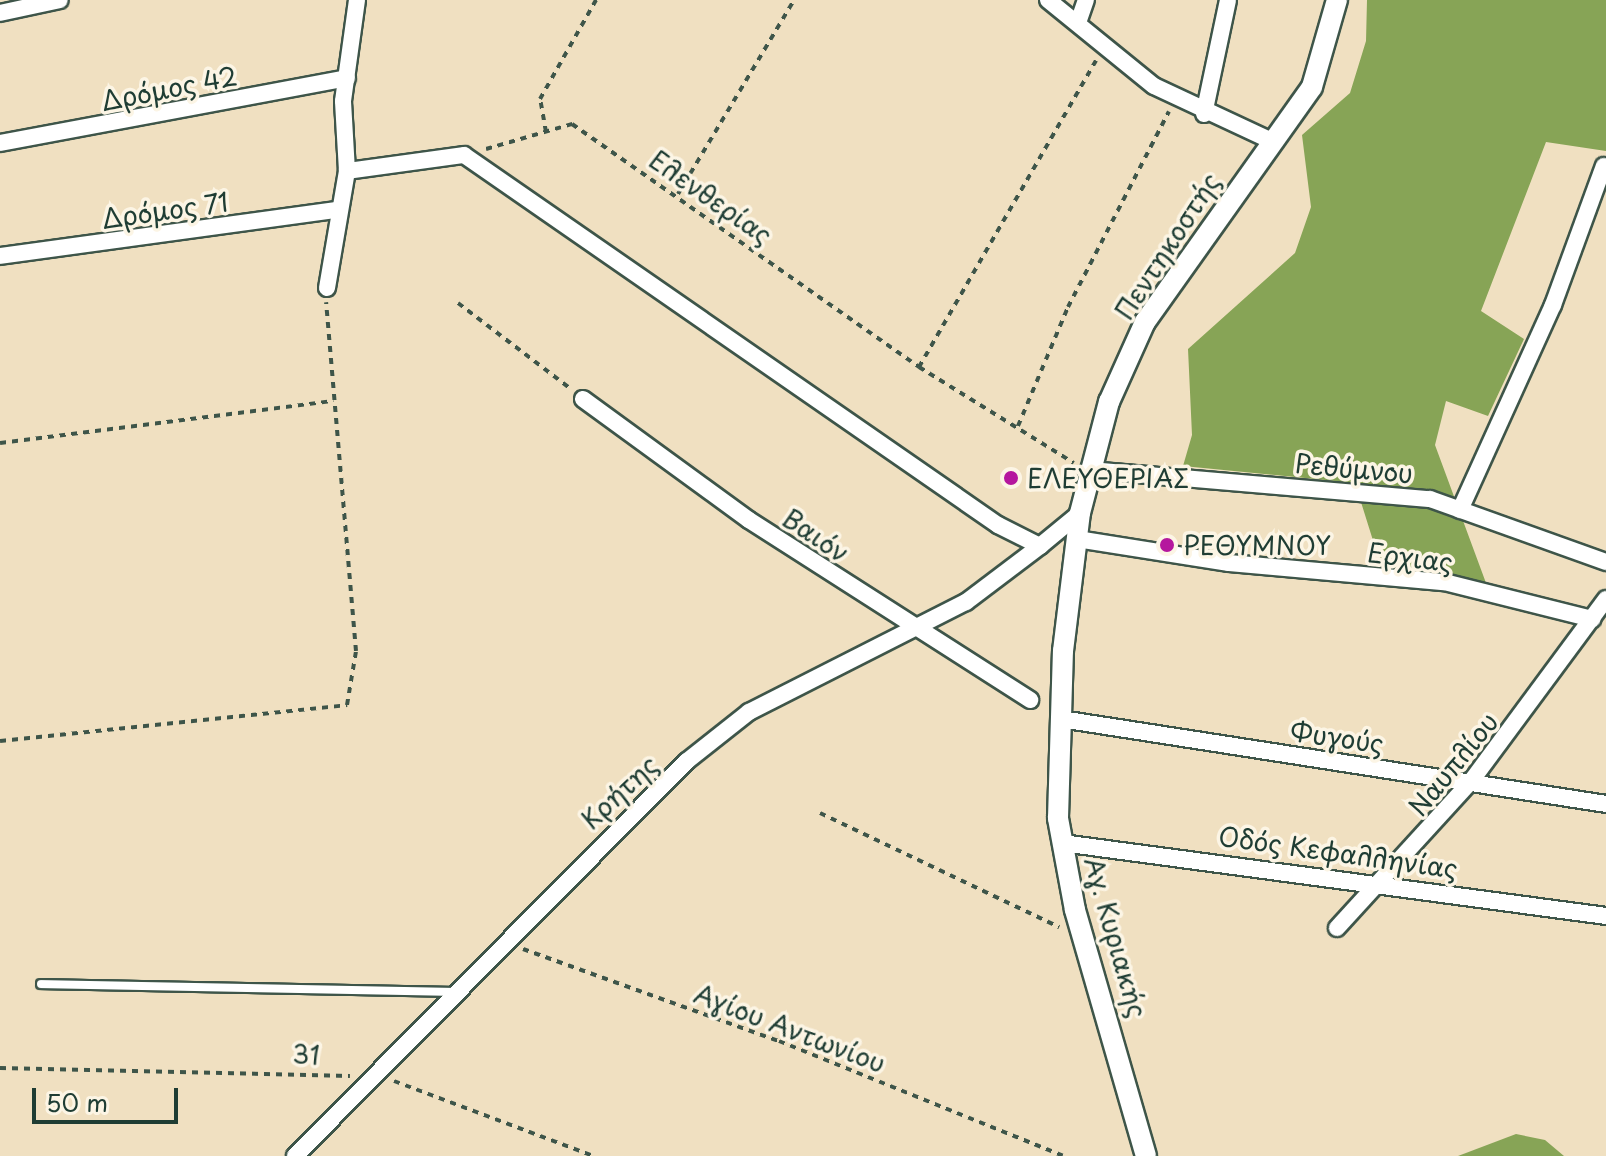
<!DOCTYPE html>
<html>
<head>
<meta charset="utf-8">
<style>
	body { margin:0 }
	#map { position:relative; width:1606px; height:1156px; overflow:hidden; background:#f0e0c1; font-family:"Playpen Sans",sans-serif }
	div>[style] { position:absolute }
	.forest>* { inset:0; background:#87a456 }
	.path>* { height:4px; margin-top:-2px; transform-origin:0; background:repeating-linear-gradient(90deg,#3e5549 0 6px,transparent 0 12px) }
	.roads { filter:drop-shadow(2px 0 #3e5549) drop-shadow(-2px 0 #3e5549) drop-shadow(0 2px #3e5549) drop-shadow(0 -2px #3e5549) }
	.service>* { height:8px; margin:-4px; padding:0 4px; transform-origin:4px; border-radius:4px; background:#fff }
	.minor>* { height:16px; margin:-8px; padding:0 8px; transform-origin:8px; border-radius:8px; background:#fff }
	.tertiary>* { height:20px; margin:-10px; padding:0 10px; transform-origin:10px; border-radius:10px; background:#fff }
	.dots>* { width:22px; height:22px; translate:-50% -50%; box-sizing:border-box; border:4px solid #fcf5e5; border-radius:50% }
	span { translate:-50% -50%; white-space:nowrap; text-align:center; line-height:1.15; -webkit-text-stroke:7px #fcf5e5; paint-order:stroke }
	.street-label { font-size:26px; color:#1f3d34 }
	.poi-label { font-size:26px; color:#1f3d34 }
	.left { translate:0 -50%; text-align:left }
	.scale { position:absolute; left:32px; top:1088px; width:146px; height:36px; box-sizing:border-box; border:4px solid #1f3d34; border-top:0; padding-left:10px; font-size:24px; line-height:28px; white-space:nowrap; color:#1f3d34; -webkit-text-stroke:6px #fcf5e5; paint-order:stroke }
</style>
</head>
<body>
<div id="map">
	<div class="forest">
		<i style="clip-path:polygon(1367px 0,1606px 0,1606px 151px,1546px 142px,1481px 311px,1524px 339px,1488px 416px,1446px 401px,1435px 445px,1486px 583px,1381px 566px,1355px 483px,1183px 466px,1192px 435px,1188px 349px,1295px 253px,1311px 207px,1302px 135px,1350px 93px,1366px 41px)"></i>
		<i style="clip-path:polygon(1516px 1134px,1545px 1140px,1564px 1156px,1458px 1156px)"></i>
	</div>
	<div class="path">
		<i style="left:546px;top:132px;width:34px;rotate:-100deg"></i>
		<i style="left:540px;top:99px;width:114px;rotate:-60.5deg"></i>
		<i style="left:486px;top:149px;width:90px;rotate:-16.2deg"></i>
		<i style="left:572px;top:124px;width:424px;rotate:35deg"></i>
		<i style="left:919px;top:367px;width:182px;rotate:31.8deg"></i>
		<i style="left:678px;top:194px;width:226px;rotate:-59.1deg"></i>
		<i style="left:458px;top:303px;width:143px;rotate:37.3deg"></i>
		<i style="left:919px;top:367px;width:354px;rotate:-60deg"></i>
		<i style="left:1018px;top:426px;width:129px;rotate:-67.2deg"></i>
		<i style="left:1068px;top:307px;width:220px;rotate:-62.7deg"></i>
		<i style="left:0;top:443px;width:336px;rotate:-7.2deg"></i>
		<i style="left:0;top:741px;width:349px;rotate:-5.9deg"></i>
		<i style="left:347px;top:705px;width:55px;rotate:-80.5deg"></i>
		<i style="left:356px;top:651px;width:350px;rotate:-94.9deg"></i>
		<i style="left:820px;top:813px;width:265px;rotate:25.5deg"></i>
		<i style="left:523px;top:949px;width:272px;rotate:19.8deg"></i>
		<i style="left:779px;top:1041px;width:306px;rotate:22deg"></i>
		<i style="left:0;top:1068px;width:350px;rotate:1.3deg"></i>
		<i style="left:394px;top:1081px;width:214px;rotate:20.6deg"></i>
	</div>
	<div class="roads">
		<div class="service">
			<i style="left:41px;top:984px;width:412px;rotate:1.1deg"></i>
		</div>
		<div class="minor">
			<i style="left:1048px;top:0;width:136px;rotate:39.1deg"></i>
			<i style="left:1154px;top:86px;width:130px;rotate:25deg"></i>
			<i style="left:0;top:13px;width:61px;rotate:-12.2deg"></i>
			<i style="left:1079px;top:20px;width:21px;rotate:-71deg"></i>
			<i style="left:1204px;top:114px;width:116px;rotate:-78.1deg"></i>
			<i style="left:0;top:143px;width:353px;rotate:-10.6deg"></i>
			<i style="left:347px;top:171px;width:118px;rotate:-7.8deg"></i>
			<i style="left:464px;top:155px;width:650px;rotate:34.72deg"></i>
			<i style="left:998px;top:525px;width:47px;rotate:26.6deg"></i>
			<i style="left:1040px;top:546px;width:52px;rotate:-39.5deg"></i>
			<i style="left:0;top:256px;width:339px;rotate:-7.8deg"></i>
			<i style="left:327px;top:288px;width:119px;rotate:-80.3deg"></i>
			<i style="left:347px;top:171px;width:70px;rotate:-93.3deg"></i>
			<i style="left:343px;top:101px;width:102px;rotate:-82.1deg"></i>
			<i style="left:583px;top:399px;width:205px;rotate:36.1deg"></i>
			<i style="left:749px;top:520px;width:334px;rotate:32.6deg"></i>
			<i style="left:1089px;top:470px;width:342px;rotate:4.9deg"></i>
			<i style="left:1430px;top:499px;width:187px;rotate:19.7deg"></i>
			<i style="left:1460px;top:510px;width:225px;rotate:-65.6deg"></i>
			<i style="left:1553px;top:305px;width:148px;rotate:-69.9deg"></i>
			<i style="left:1077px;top:539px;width:154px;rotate:9deg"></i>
			<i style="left:1229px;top:563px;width:216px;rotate:5.1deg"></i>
			<i style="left:1444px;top:582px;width:153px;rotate:14deg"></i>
			<i style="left:1061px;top:719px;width:552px;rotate:8.86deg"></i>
			<i style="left:1062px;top:843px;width:549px;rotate:7.64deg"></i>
			<i style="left:1337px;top:928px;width:200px;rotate:-47.6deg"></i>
			<i style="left:1472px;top:780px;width:225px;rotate:-53.5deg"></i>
			<i style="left:295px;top:1156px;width:556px;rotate:-45.22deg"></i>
			<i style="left:687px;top:761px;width:79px;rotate:-38.3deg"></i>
			<i style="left:749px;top:712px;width:243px;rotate:-26.9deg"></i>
			<i style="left:966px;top:602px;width:93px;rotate:-37.1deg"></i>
		</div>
		<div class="tertiary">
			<i style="left:1146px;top:1156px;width:256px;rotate:-106.1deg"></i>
			<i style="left:1075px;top:910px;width:94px;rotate:-100.5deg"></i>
			<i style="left:1058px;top:818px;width:167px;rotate:-88.3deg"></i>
			<i style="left:1063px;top:651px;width:139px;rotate:-83deg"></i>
			<i style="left:1080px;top:513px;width:115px;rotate:-75.4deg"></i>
			<i style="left:1109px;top:402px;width:88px;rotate:-65.8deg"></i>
			<i style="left:1145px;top:322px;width:288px;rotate:-54.6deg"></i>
			<i style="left:1312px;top:87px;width:91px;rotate:-74deg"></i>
		</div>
	</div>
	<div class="dots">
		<i style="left:1011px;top:478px;background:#b5179e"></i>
		<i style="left:1167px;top:545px;background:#b5179e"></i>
	</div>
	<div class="street-label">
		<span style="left:169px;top:88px;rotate:-11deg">Δρόμος 42</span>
		<span style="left:711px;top:197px;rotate:35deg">Ελενθερίας</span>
		<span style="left:165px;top:210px;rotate:-8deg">Δρόμος 71</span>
		<span style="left:1167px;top:246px;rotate:-57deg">Πεντηκοστής</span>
		<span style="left:1354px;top:468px;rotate:5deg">Ρεθύμνου</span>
		<span style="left:816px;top:535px;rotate:34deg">Βαιόν</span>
		<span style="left:1410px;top:557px;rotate:7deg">Ερχιας</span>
		<span style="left:1337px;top:737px;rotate:8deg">Φυγούς</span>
		<span style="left:1453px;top:764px;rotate:-51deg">Ναυπλίου</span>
		<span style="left:619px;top:792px;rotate:-43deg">Κρήτης</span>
		<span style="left:1338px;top:852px;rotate:8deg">Οδός Κεφαλληνίας</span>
		<span style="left:1116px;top:937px;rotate:74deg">Αγ. Κυριακής</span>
		<span style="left:790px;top:1028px;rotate:21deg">Αγίου Αντωνίου</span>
		<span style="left:306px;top:1054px;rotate:4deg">31</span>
	</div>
	<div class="poi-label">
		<span class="left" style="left:1027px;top:478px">ΕΛΕΥΘΕΡΙΑΣ</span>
		<span class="left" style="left:1183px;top:545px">ΡΕΘΥΜΝΟΥ</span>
	</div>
	<div class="scale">50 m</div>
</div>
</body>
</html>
